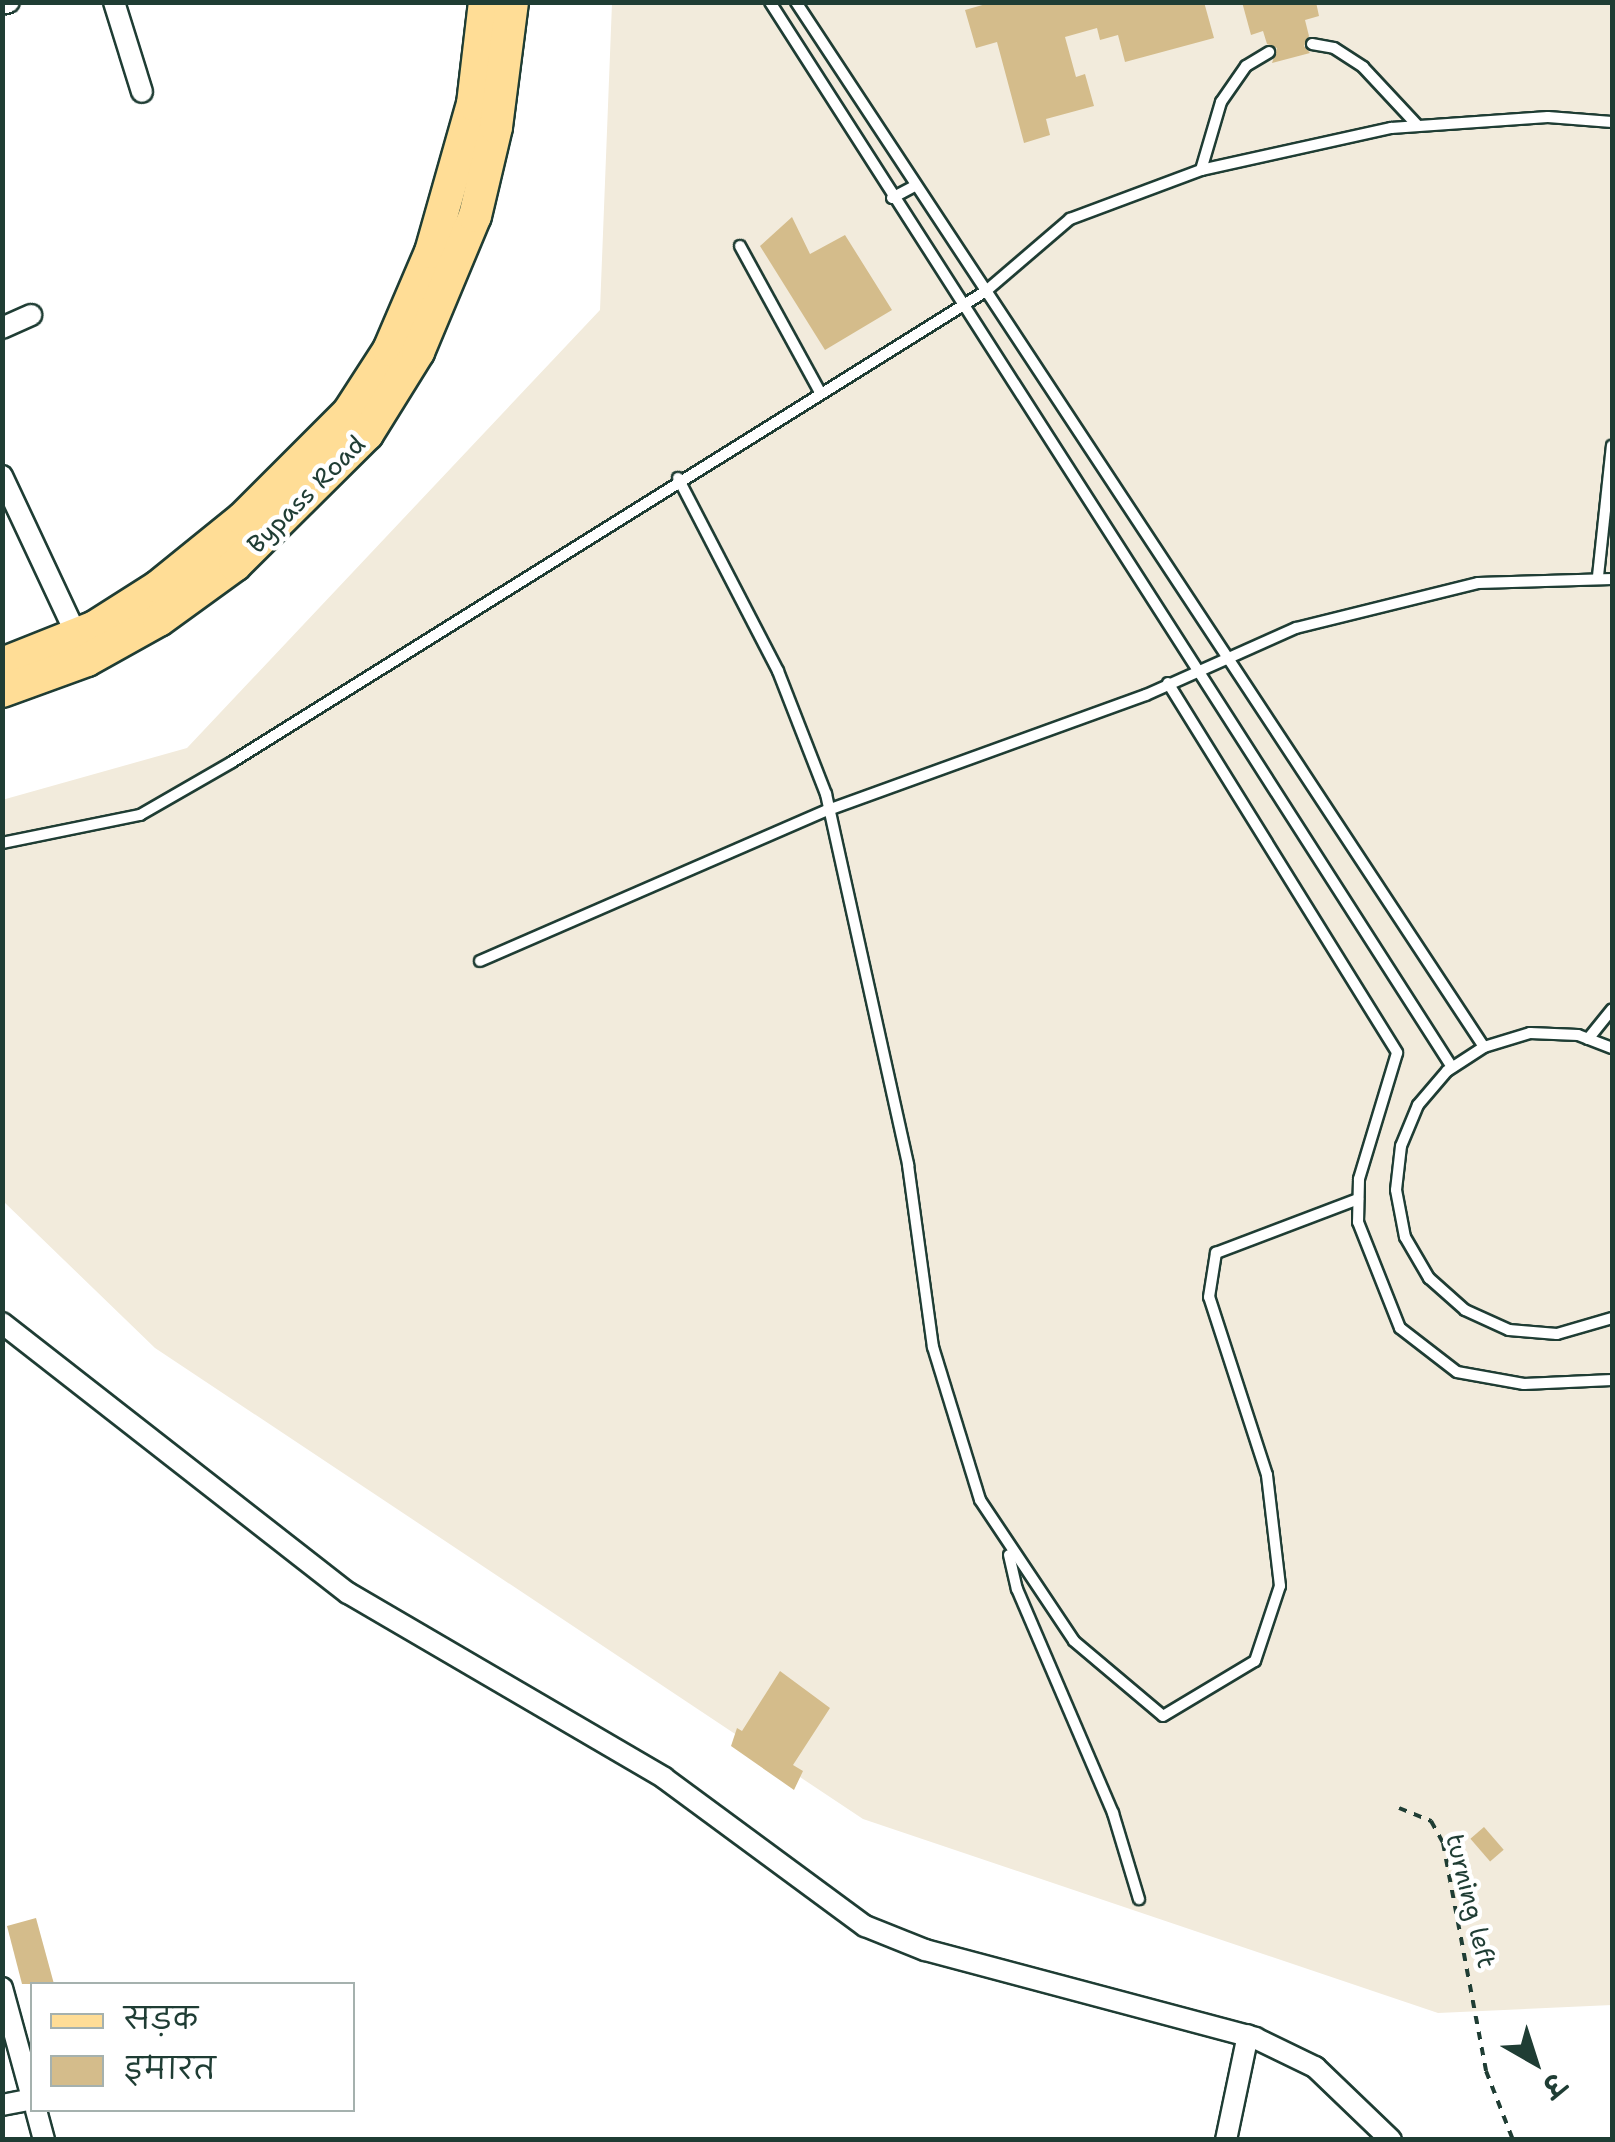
<!DOCTYPE html>
<html>
<head>
<meta charset="utf-8">
<style>
	body { margin:0 }
	#map { position:relative; width:1615px; height:2142px; overflow:hidden; background:#fff; font-family:"Shantell Sans","Playpen Sans Deva",sans-serif }
	div>[style] { position:absolute }
	.built>* { inset:0; background:#f2ebdc }
	.building>* { inset:0; background:#d4bc8b; transform-origin:0 0 }
	.path>* { height:4px; margin-top:-2px; transform-origin:0; background:repeating-linear-gradient(90deg,#1f3d34 0 8px,transparent 0 16px) }
	.roads { filter:drop-shadow(2px 0 #1f3d34) drop-shadow(-2px 0 #1f3d34) drop-shadow(0 2px #1f3d34) drop-shadow(0 -2px #1f3d34) }
	.service>* { height:10px; margin:-5px; padding:0 5px; transform-origin:5px; border-radius:5px; background:#fff }
	.minor>* { height:20px; margin:-10px; padding:0 10px; transform-origin:10px; border-radius:10px; background:#fff }
	.primary>* { height:32px; margin:-16px; padding:0 16px; transform-origin:16px; border-radius:16px; background:#ffdd96 }
	span { translate:-50% -50%; white-space:nowrap; text-align:center; line-height:1.15; -webkit-text-stroke:9px #fff; paint-order:stroke }
	.street-label { font-size:25px; color:#1f3d34 }
	.frame { position:absolute; inset:0; border:5px solid #1f3d34; pointer-events:none }
	.legend { position:absolute; left:30px; top:1982px; width:325px; height:130px; box-sizing:border-box; background:#fff; border:2px solid #a5b1ae; margin:0; padding:12px 18px; list-style:none; font-size:30px; color:#1f3d34 }
	.legend li { display:flex; align-items:center; gap:20px; height:50px }
	.legend b { width:50px; border:2px solid #a5b1ae }
	.north { position:absolute; left:1485px; top:2012px; width:100px; height:100px; -webkit-text-stroke:8px #fff; paint-order:stroke; rotate:141deg; font-size:28px; font-weight:700; line-height:40px; text-align:center; color:#1f3d34 }
	.north::after { content:''; display:block; margin:auto; width:35px; height:45px; background:#1f3d34; clip-path:polygon(50% 0,100% 100%,50% 72%,0 100%) }
</style>
</head>
<body>
<div id="map">
	<div class="built">
		<i style="clip-path:polygon(612px 3px,1612px 3px,1612px 2005px,1438px 2013px,863px 1819px,155px 1348px,3px 1201px,2px 800px,187px 748px,600px 310px)"></i>
	</div>
	<div class="building">
		<i style="clip-path:polygon(993px 2px,1204px 2px,1214px 38px,1125px 62px,1118px 35px,1100px 40px,1097px 28px,1065px 37px,1076px 77px,1085px 74px,1094px 106px,1046px 119px,1050px 135px,1024px 143px,997px 42px,976px 48px,965px 10px)"></i>
		<i style="clip-path:polygon(1242px 2px,1316px 2px,1319px 16px,1305px 20px,1309px 36px,1304px 46px,1310px 53px,1272px 63px,1277px 48px,1267px 44px,1263px 31px,1251px 35px)"></i>
		<i style="clip-path:polygon(792px 217px,810px 254px,845px 235px,892px 310px,825px 350px,760px 246px)"></i>
		<i style="clip-path:polygon(780px 1671px,830px 1708px,793px 1765px,803px 1771px,794px 1790px,731px 1746px,737px 1728px,742px 1731px)"></i>
		<i style="left:1484px;top:1827px;width:30px;height:18px;rotate:49deg"></i>
		<i style="clip-path:polygon(36px 1918px,54px 1984px,22px 1984px,7px 1926px)"></i>
	</div>
	<div class="path">
		<i style="left:1399px;top:1808px;width:35px;rotate:22deg"></i>
		<i style="left:1431px;top:1821px;width:25px;rotate:61deg"></i>
		<i style="left:1443px;top:1843px;width:232px;rotate:79.3deg"></i>
		<i style="left:1486px;top:2071px;width:74px;rotate:68.6deg"></i>
	</div>
	<div class="roads">
		<div class="service">
			<i style="left:770px;top:2px;width:1265px;rotate:57.37deg"></i>
			<i style="left:796px;top:2px;width:1251px;rotate:56.64deg"></i>
			<i style="left:1312px;top:44px;width:22px;rotate:10deg"></i>
			<i style="left:1334px;top:48px;width:35px;rotate:33deg"></i>
			<i style="left:1363px;top:67px;width:79px;rotate:47deg"></i>
			<i style="left:1201px;top:170px;width:71px;rotate:-73.6deg"></i>
			<i style="left:1221px;top:102px;width:44px;rotate:-55.2deg"></i>
			<i style="left:1246px;top:66px;width:27px;rotate:-31deg"></i>
			<i style="left:892px;top:198px;width:27px;rotate:-28deg"></i>
			<i style="left:740px;top:246px;width:166px;rotate:61.3deg"></i>
			<i style="left:678px;top:478px;width:217px;rotate:62.6deg"></i>
			<i style="left:778px;top:671px;width:132px;rotate:68.7deg"></i>
			<i style="left:826px;top:794px;width:380px;rotate:77.5deg"></i>
			<i style="left:908px;top:1165px;width:184px;rotate:82.2deg"></i>
			<i style="left:933px;top:1347px;width:160px;rotate:72.9deg"></i>
			<i style="left:980px;top:1500px;width:169px;rotate:56.3deg"></i>
			<i style="left:1074px;top:1641px;width:116px;rotate:40.1deg"></i>
			<i style="left:1163px;top:1716px;width:107px;rotate:-30.9deg"></i>
			<i style="left:1255px;top:1661px;width:79px;rotate:-71.6deg"></i>
			<i style="left:1280px;top:1586px;width:112px;rotate:-96.7deg"></i>
			<i style="left:1267px;top:1475px;width:187px;rotate:-108deg"></i>
			<i style="left:1209px;top:1297px;width:45px;rotate:-81deg"></i>
			<i style="left:1216px;top:1253px;width:152px;rotate:-20.8deg"></i>
			<i style="left:1598px;top:576px;width:131px;rotate:-83.9deg"></i>
			<i style="left:1168px;top:683px;width:435px;rotate:58.2deg"></i>
			<i style="left:1397px;top:1053px;width:132px;rotate:106.8deg"></i>
			<i style="left:1359px;top:1179px;width:43px;rotate:91.3deg"></i>
			<i style="left:1358px;top:1222px;width:114px;rotate:68.4deg"></i>
			<i style="left:1400px;top:1328px;width:72px;rotate:37.7deg"></i>
			<i style="left:1457px;top:1372px;width:68px;rotate:10.2deg"></i>
			<i style="left:1524px;top:1384px;width:88px;rotate:-2.6deg"></i>
			<i style="left:2px;top:843px;width:141px;rotate:-11.5deg"></i>
			<i style="left:140px;top:815px;width:106px;rotate:-29.9deg"></i>
			<i style="left:232px;top:762px;width:889px;rotate:-31.99deg"></i>
			<i style="left:986px;top:291px;width:111px;rotate:-40.6deg"></i>
			<i style="left:1070px;top:219px;width:140px;rotate:-20.5deg"></i>
			<i style="left:1201px;top:170px;width:195px;rotate:-12.5deg"></i>
			<i style="left:1391px;top:128px;width:157px;rotate:-4deg"></i>
			<i style="left:1548px;top:117px;width:64px;rotate:4.5deg"></i>
			<i style="left:480px;top:961px;width:379px;rotate:-23.5deg"></i>
			<i style="left:828px;top:810px;width:338px;rotate:-19.9deg"></i>
			<i style="left:1146px;top:695px;width:164px;rotate:-24.1deg"></i>
			<i style="left:1296px;top:628px;width:187px;rotate:-13.9deg"></i>
			<i style="left:1478px;top:583px;width:134px;rotate:-1.7deg"></i>
			<i style="left:1588px;top:1039px;width:38px;rotate:-51deg"></i>
			<i style="left:1612px;top:1048px;width:36px;rotate:-159deg"></i>
			<i style="left:1578px;top:1035px;width:48px;rotate:-177.6deg"></i>
			<i style="left:1530px;top:1033px;width:48px;rotate:163.1deg"></i>
			<i style="left:1484px;top:1047px;width:44px;rotate:147deg"></i>
			<i style="left:1447px;top:1071px;width:45px;rotate:130.5deg"></i>
			<i style="left:1418px;top:1105px;width:44px;rotate:112.5deg"></i>
			<i style="left:1401px;top:1146px;width:44px;rotate:96.5deg"></i>
			<i style="left:1396px;top:1190px;width:48px;rotate:79.2deg"></i>
			<i style="left:1405px;top:1237px;width:48px;rotate:59.7deg"></i>
			<i style="left:1429px;top:1278px;width:48px;rotate:41.6deg"></i>
			<i style="left:1465px;top:1310px;width:48px;rotate:24.4deg"></i>
			<i style="left:1509px;top:1330px;width:48px;rotate:4.8deg"></i>
			<i style="left:1557px;top:1334px;width:57px;rotate:-16.2deg"></i>
			<i style="left:1009px;top:1555px;width:35px;rotate:77deg"></i>
			<i style="left:1017px;top:1589px;width:244px;rotate:66.8deg"></i>
			<i style="left:1113px;top:1813px;width:90px;rotate:73.2deg"></i>
		</div>
		<div class="minor">
			<i style="left:114px;top:2px;width:94px;rotate:72.7deg"></i>
			<i style="left:2px;top:4px;width:7px;rotate:-16deg"></i>
			<i style="left:2px;top:328px;width:32px;rotate:-24deg"></i>
			<i style="left:2px;top:476px;width:177px;rotate:64.9deg"></i>
			<i style="left:2px;top:1323px;width:439px;rotate:38deg"></i>
			<i style="left:348px;top:1593px;width:366px;rotate:30.3deg"></i>
			<i style="left:664px;top:1778px;width:250px;rotate:36.4deg"></i>
			<i style="left:865px;top:1926px;width:65px;rotate:21.8deg"></i>
			<i style="left:925px;top:1950px;width:342px;rotate:14.9deg"></i>
			<i style="left:1255px;top:2038px;width:67px;rotate:25.8deg"></i>
			<i style="left:1315px;top:2067px;width:105px;rotate:43.8deg"></i>
			<i style="left:2px;top:1988px;width:114px;rotate:74.7deg"></i>
			<i style="left:2px;top:2105px;width:31px;rotate:-11deg"></i>
			<i style="left:36px;top:2110px;width:31px;rotate:75deg"></i>
			<i style="left:1226px;top:2140px;width:107px;rotate:-78.2deg"></i>
		</div>
		<div class="primary">
			<i style="left:2px;top:664px;width:100px;rotate:-21.7deg"></i>
			<i style="left:95px;top:627px;width:75px;rotate:-32.4deg"></i>
			<i style="left:158px;top:587px;width:108px;rotate:-39deg"></i>
			<i style="left:242px;top:519px;width:151px;rotate:-45deg"></i>
			<i style="left:349px;top:412px;width:74px;rotate:-57.2deg"></i>
			<i style="left:389px;top:350px;width:107px;rotate:-66.8deg"></i>
			<i style="left:431px;top:252px;width:154px;rotate:-74.2deg"></i>
			<i style="left:473px;top:104px;width:103px;rotate:-83.3deg"></i>
			<i style="left:2px;top:691px;width:90px;rotate:-20deg"></i>
			<i style="left:87px;top:660px;width:82px;rotate:-29.1deg"></i>
			<i style="left:159px;top:620px;width:94px;rotate:-35.9deg"></i>
			<i style="left:235px;top:565px;width:186px;rotate:-44.8deg"></i>
			<i style="left:367px;top:434px;width:97px;rotate:-58.1deg"></i>
			<i style="left:418px;top:352px;width:147px;rotate:-67.3deg"></i>
			<i style="left:475px;top:216px;width:91px;rotate:-76.7deg"></i>
			<i style="left:496px;top:127px;width:126px;rotate:-82.7deg"></i>
		</div>
	</div>
	<div class="street-label">
		<span style="left:306px;top:494px;rotate:-45deg">Bypass Road</span>
		<span style="left:1471px;top:1901px;rotate:76deg">turning left</span>
	</div>
	<div class="frame"></div>
	<ul class="legend">
	<li><b style="height:12px;background:#ffdd96"></b>सड़क</li>
	<li><b style="height:28px;background:#d4bc8b"></b>इमारत</li>
	</ul>
	<div class="north">उ</div>
</div>
</body>
</html>
